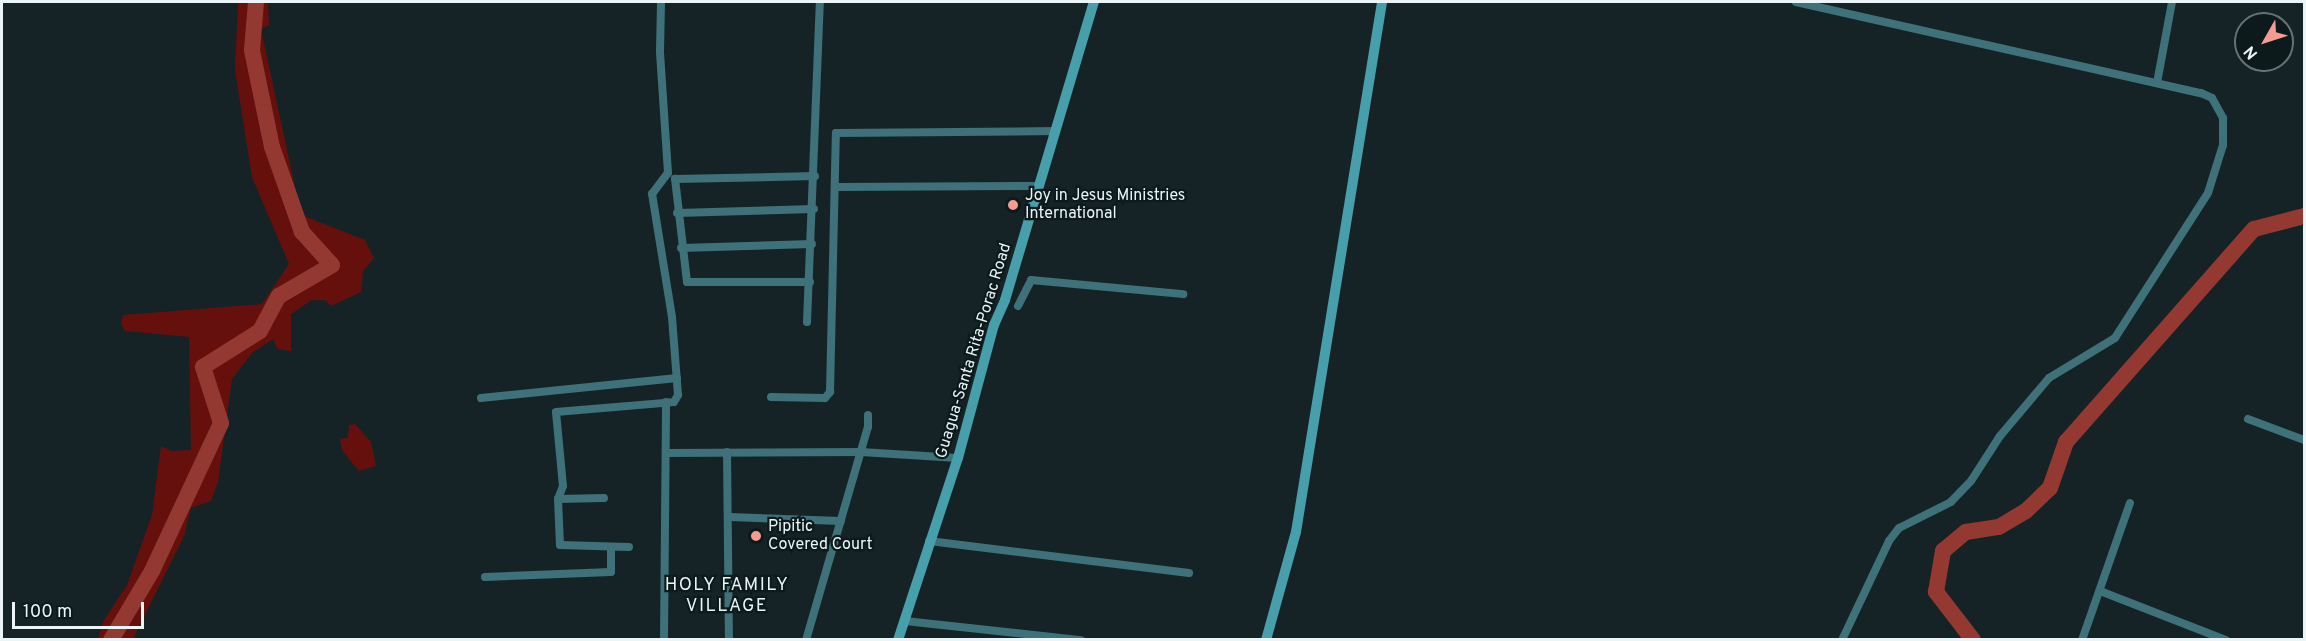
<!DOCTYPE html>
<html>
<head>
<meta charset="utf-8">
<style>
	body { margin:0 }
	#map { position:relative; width:2306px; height:641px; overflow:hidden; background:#152326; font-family:Overpass,sans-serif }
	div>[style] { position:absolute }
	.green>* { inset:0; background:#66100d }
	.river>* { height:16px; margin:-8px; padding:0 8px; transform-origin:8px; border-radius:8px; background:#943931 }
	.street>* { height:8px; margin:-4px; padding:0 4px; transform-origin:4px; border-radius:4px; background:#3e7179 }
	.secondary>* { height:10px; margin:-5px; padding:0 5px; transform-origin:5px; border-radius:5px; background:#489fac }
	.dots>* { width:16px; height:16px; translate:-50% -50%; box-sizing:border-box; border:3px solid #0c1a1c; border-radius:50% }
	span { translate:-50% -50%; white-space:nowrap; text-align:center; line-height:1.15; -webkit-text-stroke:4.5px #0c1a1c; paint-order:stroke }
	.poi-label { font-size:16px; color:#ebf4f6 }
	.left { translate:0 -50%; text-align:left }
	.street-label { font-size:16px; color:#ebf4f6 }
	.neighbourhood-label { font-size:18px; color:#ebf4f6; letter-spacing:1.5px }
	.frame { position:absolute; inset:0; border:3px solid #ebf4f6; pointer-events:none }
	.north { position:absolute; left:2234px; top:12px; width:60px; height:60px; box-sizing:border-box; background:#0c1a1c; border:2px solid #657173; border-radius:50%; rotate:231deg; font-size:16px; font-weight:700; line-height:24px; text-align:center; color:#ebf4f6 }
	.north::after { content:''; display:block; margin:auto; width:21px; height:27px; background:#f59c91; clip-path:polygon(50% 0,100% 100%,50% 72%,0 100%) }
	.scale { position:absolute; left:12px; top:602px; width:132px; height:27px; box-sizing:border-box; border:3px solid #ebf4f6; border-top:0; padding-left:8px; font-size:18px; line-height:21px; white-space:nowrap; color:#ebf4f6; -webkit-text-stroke:4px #0c1a1c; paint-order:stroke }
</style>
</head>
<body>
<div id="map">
	<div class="green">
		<i style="clip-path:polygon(238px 2px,268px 2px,269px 25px,261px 29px,301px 215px,365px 240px,374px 258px,363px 271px,361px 292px,331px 306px,325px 300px,312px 300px,291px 314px,291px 351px,278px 349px,273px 339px,252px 353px,232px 379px,218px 482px,211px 501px,191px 508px,184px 536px,133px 639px,98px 639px,103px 622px,127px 585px,152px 515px,161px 446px,172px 451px,191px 450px,189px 337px,125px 331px,121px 323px,123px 315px,262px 304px,289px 264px,252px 177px,235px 70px)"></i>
		<i style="clip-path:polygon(355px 424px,371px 442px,376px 466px,359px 471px,342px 450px,340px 439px,348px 438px,349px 425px)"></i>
	</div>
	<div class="river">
		<i style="left:111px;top:640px;width:80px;rotate:-59.3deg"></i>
		<i style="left:152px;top:571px;width:163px;rotate:-65deg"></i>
		<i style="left:221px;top:423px;width:59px;rotate:-107.8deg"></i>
		<i style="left:203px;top:367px;width:67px;rotate:-32.3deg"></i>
		<i style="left:260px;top:331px;width:40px;rotate:-62deg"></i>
		<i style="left:279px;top:296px;width:61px;rotate:-30.3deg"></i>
		<i style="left:332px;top:265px;width:45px;rotate:-132.3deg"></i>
		<i style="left:302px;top:232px;width:90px;rotate:-109.4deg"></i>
		<i style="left:272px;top:147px;width:99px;rotate:-101.7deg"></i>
		<i style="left:252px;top:50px;width:48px;rotate:-85.2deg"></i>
		<i style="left:1973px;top:640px;width:61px;rotate:-127.6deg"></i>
		<i style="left:1936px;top:592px;width:42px;rotate:-80.3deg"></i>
		<i style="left:1943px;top:551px;width:30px;rotate:-40deg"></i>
		<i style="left:1966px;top:532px;width:33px;rotate:-9deg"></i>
		<i style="left:1999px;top:527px;width:31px;rotate:-31deg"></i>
		<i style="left:2026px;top:511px;width:33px;rotate:-44deg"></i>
		<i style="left:2050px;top:488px;width:49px;rotate:-70.8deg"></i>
		<i style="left:2066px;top:442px;width:284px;rotate:-48.6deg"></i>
		<i style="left:2254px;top:229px;width:52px;rotate:-14.6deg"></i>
	</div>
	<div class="street">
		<i style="left:1796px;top:2px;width:415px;rotate:12.7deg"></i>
		<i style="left:2201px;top:93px;width:12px;rotate:24deg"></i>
		<i style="left:2212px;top:98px;width:23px;rotate:61deg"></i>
		<i style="left:2223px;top:118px;width:27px;rotate:90deg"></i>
		<i style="left:2223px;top:145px;width:50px;rotate:107.4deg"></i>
		<i style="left:2208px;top:193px;width:172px;rotate:122.7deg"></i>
		<i style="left:2115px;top:338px;width:77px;rotate:148.8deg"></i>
		<i style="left:2049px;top:378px;width:76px;rotate:130.2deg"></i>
		<i style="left:2000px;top:436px;width:54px;rotate:122.8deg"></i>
		<i style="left:1971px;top:481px;width:29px;rotate:134deg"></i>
		<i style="left:1951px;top:502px;width:58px;rotate:153.4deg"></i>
		<i style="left:1899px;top:528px;width:16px;rotate:128deg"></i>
		<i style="left:1889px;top:541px;width:110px;rotate:115.4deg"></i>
		<i style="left:2157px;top:83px;width:82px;rotate:-79.5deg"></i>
		<i style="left:835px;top:187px;width:204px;rotate:-0.3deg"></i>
		<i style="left:677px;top:213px;width:137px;rotate:-1.7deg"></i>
		<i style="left:681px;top:248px;width:131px;rotate:-1.7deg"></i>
		<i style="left:810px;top:282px;width:123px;rotate:180deg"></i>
		<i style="left:687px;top:282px;width:104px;rotate:-96.6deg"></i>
		<i style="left:675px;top:179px;width:140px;rotate:-1.2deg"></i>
		<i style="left:1018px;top:306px;width:29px;rotate:-63deg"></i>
		<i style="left:1031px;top:280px;width:153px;rotate:5.3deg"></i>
		<i style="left:807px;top:322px;width:320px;rotate:-87.7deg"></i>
		<i style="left:771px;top:397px;width:54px;rotate:1.1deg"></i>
		<i style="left:825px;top:398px;width:8px;rotate:-50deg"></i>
		<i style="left:830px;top:392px;width:259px;rotate:-88.7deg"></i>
		<i style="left:836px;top:133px;width:220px;rotate:-0.5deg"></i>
		<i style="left:481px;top:398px;width:197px;rotate:-5.8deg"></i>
		<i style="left:2248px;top:419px;width:60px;rotate:20.6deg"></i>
		<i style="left:727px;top:452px;width:188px;rotate:89.4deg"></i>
		<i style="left:666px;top:453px;width:195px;rotate:-0.3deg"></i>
		<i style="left:861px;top:452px;width:97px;rotate:3.5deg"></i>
		<i style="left:558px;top:499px;width:46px;rotate:-1.2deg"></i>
		<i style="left:730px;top:517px;width:111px;rotate:2.1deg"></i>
		<i style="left:929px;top:541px;width:262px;rotate:7deg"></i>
		<i style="left:629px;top:547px;width:69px;rotate:-178.3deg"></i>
		<i style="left:560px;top:545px;width:46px;rotate:-92.5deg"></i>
		<i style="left:558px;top:499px;width:14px;rotate:-69deg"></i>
		<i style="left:563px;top:486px;width:74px;rotate:-95.4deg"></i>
		<i style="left:556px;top:412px;width:118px;rotate:-4.8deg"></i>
		<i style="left:674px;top:402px;width:8px;rotate:-60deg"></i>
		<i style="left:678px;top:395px;width:78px;rotate:-94.4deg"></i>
		<i style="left:672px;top:317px;width:125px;rotate:-99.2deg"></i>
		<i style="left:652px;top:194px;width:26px;rotate:-53deg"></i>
		<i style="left:668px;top:173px;width:122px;rotate:-93.8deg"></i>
		<i style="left:660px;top:51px;width:49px;rotate:-88.8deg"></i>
		<i style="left:485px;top:577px;width:126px;rotate:-2.3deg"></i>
		<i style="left:611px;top:572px;width:25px;rotate:-90deg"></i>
		<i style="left:2100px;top:591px;width:135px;rotate:21.3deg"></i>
		<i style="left:905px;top:621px;width:177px;rotate:6.2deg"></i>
		<i style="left:664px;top:640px;width:238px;rotate:-89.5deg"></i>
		<i style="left:806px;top:640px;width:222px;rotate:-73.8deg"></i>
		<i style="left:868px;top:427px;width:12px;rotate:-90deg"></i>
		<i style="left:2082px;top:640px;width:145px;rotate:-70.7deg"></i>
	</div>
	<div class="secondary">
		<i style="left:898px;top:640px;width:192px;rotate:-71.8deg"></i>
		<i style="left:958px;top:458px;width:138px;rotate:-74.9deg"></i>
		<i style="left:994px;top:325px;width:27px;rotate:-66deg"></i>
		<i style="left:1005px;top:300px;width:311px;rotate:-73.4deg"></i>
		<i style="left:1266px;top:640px;width:112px;rotate:-74.5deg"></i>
		<i style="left:1296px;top:532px;width:537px;rotate:-80.78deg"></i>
	</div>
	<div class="dots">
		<i style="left:1013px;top:205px;background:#f59c91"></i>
		<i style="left:756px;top:536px;background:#f59c91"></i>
	</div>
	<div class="poi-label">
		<span class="left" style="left:1025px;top:205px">Joy in Jesus Ministries<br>International</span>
		<span class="left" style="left:768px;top:536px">Pipitic<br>Covered Court</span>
	</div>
	<div class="street-label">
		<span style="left:974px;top:351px;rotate:-73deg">Guagua-Santa Rita-Porac Road</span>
	</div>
	<div class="neighbourhood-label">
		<span style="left:727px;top:597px">HOLY FAMILY<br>VILLAGE</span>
	</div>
	<div class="frame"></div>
	<div class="north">N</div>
	<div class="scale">100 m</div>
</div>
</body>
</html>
